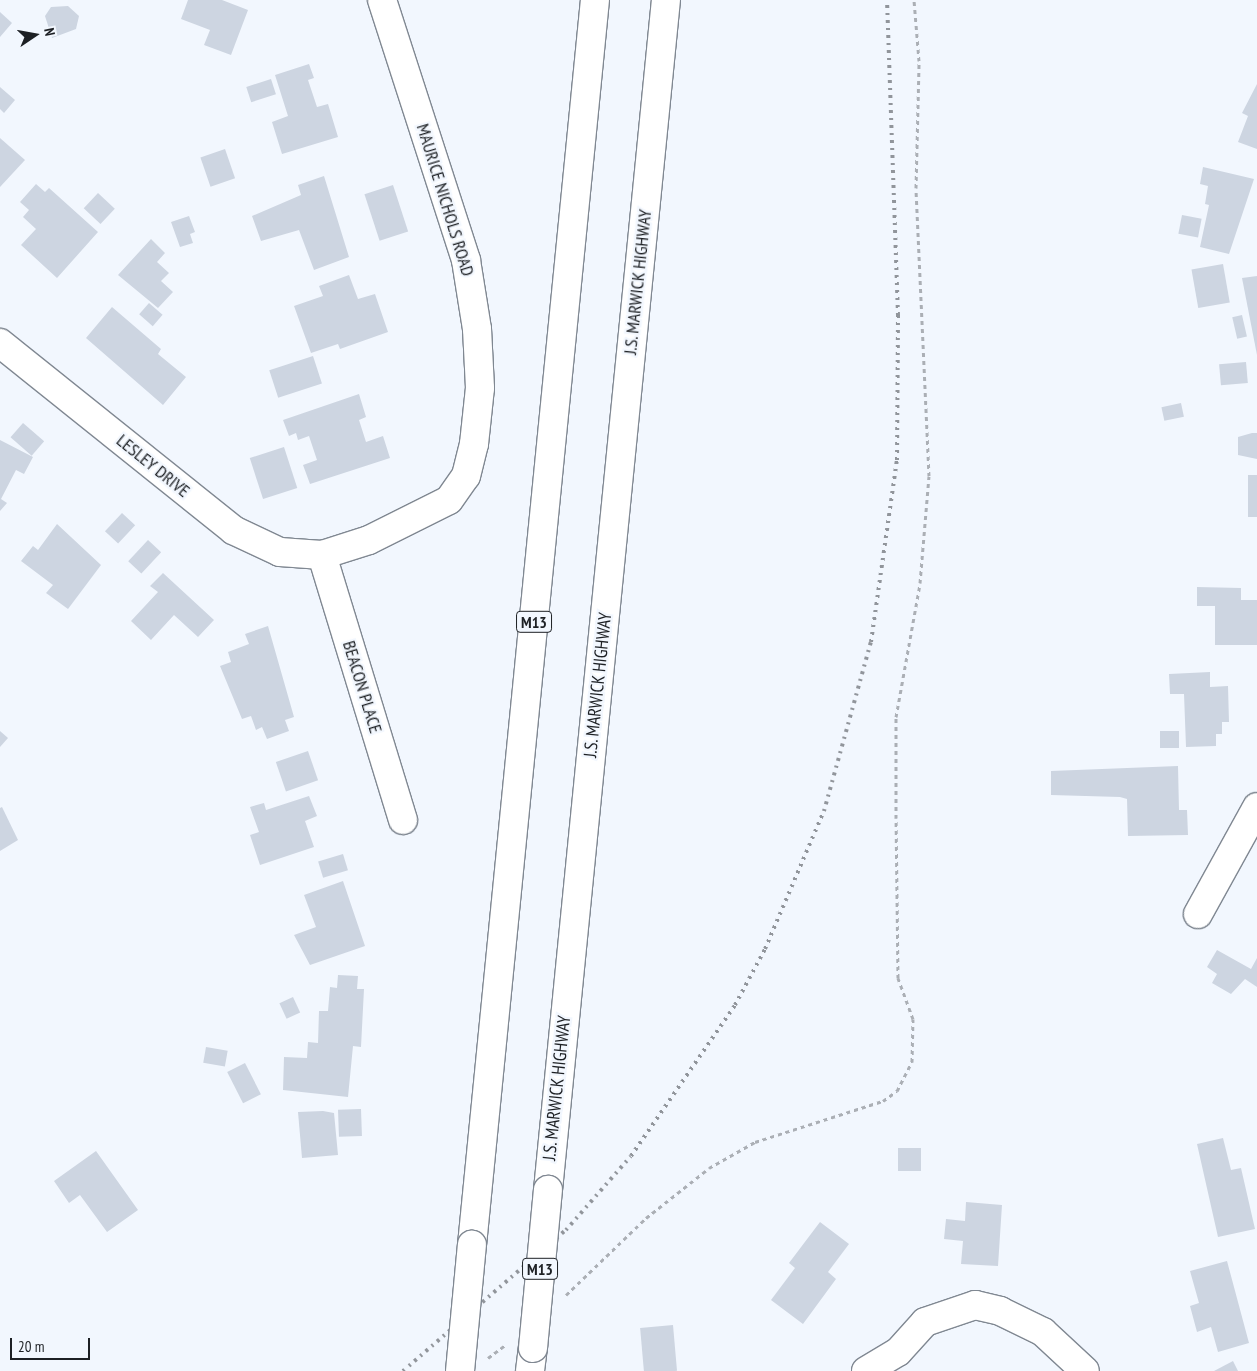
<!DOCTYPE html>
<html>
<head>
<meta charset="utf-8">
<style>
	body { margin:0 }
	#map { position:relative; width:1257px; height:1371px; overflow:hidden; background:#f2f7fe; font-family:"PT Sans Narrow",sans-serif }
	div>[style] { position:absolute }
	.building>* { inset:0; background:#cdd5e1; transform-origin:0 0 }
	.path>* { height:3px; margin-top:-1.5px; transform-origin:0; background:repeating-linear-gradient(90deg,#abafb5 0 4px,transparent 0 8px) }
	.roads { filter:drop-shadow(1px 0 #808892) drop-shadow(-1px 0 #808892) drop-shadow(0 1px #808892) drop-shadow(0 -1px #808892) }
	.minor>* { height:28px; margin:-14px; padding:0 14px; transform-origin:14px; border-radius:14px; background:#fff }
	.highway>* { height:28px; margin:-14px; padding:0 14px; transform-origin:14px; border-radius:14px; background:#fff }
	.rail>* { height:4px; margin-top:-2px; transform-origin:0; background:repeating-linear-gradient(90deg,#91959b 0 2.5px,transparent 0 7.5px) }
	.bridges { filter:drop-shadow(1px 0 #808892) drop-shadow(-1px 0 #808892) drop-shadow(0 1px #808892) drop-shadow(0 -1px #808892) }
	.highway-bridge>* { height:28px; margin:-14px; padding:0 14px; transform-origin:14px; border-radius:14px; background:#fff }
	span { translate:-50% -50%; white-space:nowrap; text-align:center; line-height:1.15; -webkit-text-stroke:4.5px #f2f7fe; paint-order:stroke }
	.shield-label span { padding:1px 4px; background:#f2f7fe; border:1px solid; border-radius:4px; -webkit-text-stroke-width:0 }
	.shield-label { font-size:16px; color:#1d2024; font-weight:700 }
	.street-label { font-size:18px; color:#1d2024 }
	.north { position:absolute; left:10px; top:10px; width:50px; height:50px; -webkit-text-stroke:4px #f2f7fe; paint-order:stroke; rotate:78deg; font-size:14px; font-weight:700; line-height:20px; text-align:center; color:#1d2024 }
	.north::after { content:''; display:block; margin:auto; width:18px; height:22px; background:#1d2024; clip-path:polygon(50% 0,100% 100%,50% 72%,0 100%) }
	.scale { position:absolute; left:10px; top:1338px; width:80px; height:22px; box-sizing:border-box; border:2px solid #1d2024; border-top:0; padding-left:6px; font-size:15px; line-height:18px; white-space:nowrap; color:#1d2024; -webkit-text-stroke:4px #f2f7fe; paint-order:stroke }
</style>
</head>
<body>
<div id="map">
	<div class="building">
		<i style="clip-path:polygon(188px 0,222px 0,248px 10px,231px 55px,204px 45px,210px 30px,181px 19px)"></i>
		<i style="clip-path:polygon(68px 6px,79px 16px,76px 29px,52px 38px,45px 16px,51px 7px)"></i>
		<i style="clip-path:polygon(0 12px,12px 23px,0 37px)"></i>
		<i style="clip-path:polygon(309px 64px,314px 78px,308px 80px,317px 107px,328px 104px,338px 137px,282px 154px,272px 122px,288px 116px,275px 75px)"></i>
		<i style="left:271px;top:79px;width:16px;height:26px;rotate:72deg"></i>
		<i style="clip-path:polygon(1257px 84px,1257px 149px,1238px 142px,1248px 116px,1242px 113px)"></i>
		<i style="clip-path:polygon(0 87px,15px 100px,4px 113px,0 109px)"></i>
		<i style="clip-path:polygon(0 138px,25px 160px,0 187px)"></i>
		<i style="left:225px;top:149px;width:31px;height:26px;rotate:71deg"></i>
		<i style="clip-path:polygon(1203px 167px,1254px 179px,1229px 254px,1200px 247px,1209px 205px,1205px 204px,1208px 186px,1200px 184px)"></i>
		<i style="clip-path:polygon(324px 176px,349px 257px,314px 270px,299px 230px,261px 241px,252px 216px,301px 195px,298px 185px)"></i>
		<i style="clip-path:polygon(36px 184px,45px 192px,49px 188px,98px 232px,57px 278px,21px 245px,36px 229px,23px 217px,29px 210px,20px 202px)"></i>
		<i style="left:393px;top:185px;width:49px;height:30px;rotate:72deg"></i>
		<i style="left:98px;top:193px;width:23px;height:21px;rotate:43deg"></i>
		<i style="left:1182px;top:215px;width:20px;height:19px;rotate:11deg"></i>
		<i style="clip-path:polygon(189px 216px,195px 232px,190px 234px,193px 243px,180px 247px,171px 222px)"></i>
		<i style="clip-path:polygon(151px 239px,165px 253px,157px 262px,169px 273px,161px 281px,173px 292px,158px 308px,118px 275px)"></i>
		<i style="left:1223px;top:264px;width:39px;height:32px;rotate:80deg"></i>
		<i style="clip-path:polygon(349px 275px,358px 299px,375px 294px,388px 332px,340px 349px,338px 344px,311px 353px,294px 306px,323px 296px,319px 286px)"></i>
		<i style="clip-path:polygon(1257px 276px,1257px 355px,1242px 278px)"></i>
		<i style="left:149px;top:303px;width:18px;height:15px;rotate:41deg"></i>
		<i style="clip-path:polygon(112px 307px,161px 349px,158px 354px,186px 377px,163px 405px,86px 338px)"></i>
		<i style="left:1242px;top:315px;width:22px;height:10px;rotate:77deg"></i>
		<i style="left:313px;top:356px;width:29px;height:46px;rotate:72deg"></i>
		<i style="left:1246px;top:362px;width:21px;height:27px;rotate:85deg"></i>
		<i style="clip-path:polygon(359px 394px,366px 417px,359px 420px,366px 442px,383px 436px,390px 458px,310px 484px,303px 465px,317px 460px,309px 436px,298px 440px,296px 433px,289px 436px,283px 420px)"></i>
		<i style="left:1181px;top:403px;width:14px;height:20px;rotate:78deg"></i>
		<i style="left:23px;top:423px;width:28px;height:19px;rotate:41deg"></i>
		<i style="clip-path:polygon(1252px 433px,1257px 433px,1257px 459px,1238px 455px,1238px 437px)"></i>
		<i style="clip-path:polygon(0 440px,33px 457px,24px 474px,16px 470px,1px 499px,7px 503px,0 511px)"></i>
		<i style="left:284px;top:447px;width:43px;height:36px;rotate:72deg"></i>
		<i style="left:1248px;top:475px;width:9px;height:42px"></i>
		<i style="left:122px;top:513px;width:18px;height:25px;rotate:43deg"></i>
		<i style="clip-path:polygon(57px 524px,101px 565px,68px 609px,46px 593px,53px 585px,21px 561px,33px 546px,38px 550px)"></i>
		<i style="left:148px;top:540px;width:18px;height:29px;rotate:43deg"></i>
		<i style="clip-path:polygon(163px 573px,214px 620px,198px 637px,174px 615px,151px 640px,131px 621px,158px 592px,150px 586px)"></i>
		<i style="clip-path:polygon(1197px 587px,1241px 588px,1241px 600px,1257px 600px,1257px 645px,1215px 645px,1215px 606px,1197px 606px)"></i>
		<i style="clip-path:polygon(268px 626px,294px 717px,285px 720px,289px 731px,267px 739px,262px 727px,256px 730px,251px 716px,242px 719px,220px 666px,231px 662px,228px 652px,249px 644px,245px 634px)"></i>
		<i style="clip-path:polygon(1210px 672px,1210px 687px,1228px 686px,1229px 722px,1222px 722px,1222px 734px,1216px 734px,1216px 746px,1186px 747px,1184px 694px,1170px 694px,1169px 674px)"></i>
		<i style="clip-path:polygon(0 731px,8px 738px,0 747px)"></i>
		<i style="left:1160px;top:731px;width:19px;height:17px"></i>
		<i style="left:308px;top:751px;width:31px;height:34px;rotate:71deg"></i>
		<i style="clip-path:polygon(1178px 766px,1179px 810px,1187px 810px,1188px 835px,1128px 836px,1127px 799px,1120px 797px,1051px 795px,1051px 771px)"></i>
		<i style="clip-path:polygon(309px 796px,317px 816px,305px 821px,314px 847px,260px 865px,250px 835px,259px 832px,250px 807px,264px 803px,266px 810px)"></i>
		<i style="clip-path:polygon(2px 807px,18px 840px,0 851px,0 808px)"></i>
		<i style="left:343px;top:854px;width:17px;height:26px;rotate:73deg"></i>
		<i style="clip-path:polygon(343px 881px,365px 946px,310px 965px,294px 935px,316px 927px,304px 895px)"></i>
		<i style="clip-path:polygon(1217px 950px,1251px 969px,1257px 958px,1257px 987px,1245px 979px,1231px 994px,1212px 983px,1217px 974px,1207px 967px)"></i>
		<i style="clip-path:polygon(338px 975px,358px 976px,357px 989px,364px 989px,361px 1047px,353px 1046px,348px 1097px,283px 1090px,284px 1057px,307px 1058px,308px 1042px,318px 1043px,319px 1011px,328px 1011px,330px 987px,337px 988px)"></i>
		<i style="left:293px;top:997px;width:17px;height:15px;rotate:65deg"></i>
		<i style="left:206px;top:1047px;width:22px;height:16px;rotate:10deg"></i>
		<i style="left:245px;top:1063px;width:35px;height:20px;rotate:63deg"></i>
		<i style="left:361px;top:1109px;width:27px;height:23px;rotate:88deg"></i>
		<i style="clip-path:polygon(323px 1111px,334px 1113px,338px 1155px,302px 1158px,298px 1112px)"></i>
		<i style="clip-path:polygon(1223px 1138px,1231px 1170px,1241px 1168px,1255px 1229px,1218px 1237px,1197px 1144px)"></i>
		<i style="left:898px;top:1148px;width:23px;height:23px"></i>
		<i style="clip-path:polygon(96px 1151px,138px 1210px,107px 1232px,80px 1195px,69px 1203px,54px 1181px)"></i>
		<i style="clip-path:polygon(966px 1202px,1002px 1205px,998px 1266px,961px 1264px,963px 1241px,944px 1239px,946px 1219px,965px 1221px)"></i>
		<i style="clip-path:polygon(820px 1222px,849px 1244px,828px 1272px,836px 1279px,803px 1324px,771px 1300px,795px 1268px,789px 1263px)"></i>
		<i style="clip-path:polygon(1227px 1261px,1249px 1343px,1218px 1352px,1211px 1327px,1197px 1332px,1190px 1306px,1199px 1303px,1190px 1271px)"></i>
		<i style="left:673px;top:1325px;width:46px;height:33px;rotate:85deg"></i>
		<i style="clip-path:polygon(1233px 1361px,1238px 1371px,1214px 1371px)"></i>
	</div>
	<div class="path">
		<i style="left:566px;top:1295px;width:111px;rotate:-43.9deg"></i>
		<i style="left:646px;top:1218px;width:80px;rotate:-38.4deg"></i>
		<i style="left:709px;top:1168px;width:53px;rotate:-29.5deg"></i>
		<i style="left:755px;top:1142px;width:134px;rotate:-17.8deg"></i>
		<i style="left:883px;top:1101px;width:17px;rotate:-36deg"></i>
		<i style="left:897px;top:1091px;width:33px;rotate:-63deg"></i>
		<i style="left:912px;top:1062px;width:43px;rotate:-88.7deg"></i>
		<i style="left:913px;top:1019px;width:44px;rotate:-110.1deg"></i>
		<i style="left:898px;top:978px;width:160px;rotate:-90.7deg"></i>
		<i style="left:896px;top:818px;width:101px;rotate:-90deg"></i>
		<i style="left:896px;top:717px;width:136px;rotate:-79.8deg"></i>
		<i style="left:920px;top:583px;width:107px;rotate:-85.2deg"></i>
		<i style="left:929px;top:476px;width:288px;rotate:-92.6deg"></i>
		<i style="left:916px;top:188px;width:127px;rotate:-88.6deg"></i>
		<i style="left:919px;top:61px;width:61px;rotate:-94.7deg"></i>
		<i style="left:488px;top:1358px;width:21px;rotate:-37deg"></i>
	</div>
	<div class="roads">
		<div class="minor">
			<i style="left:0;top:343px;width:299px;rotate:38.7deg"></i>
			<i style="left:233px;top:530px;width:52px;rotate:25.1deg"></i>
			<i style="left:280px;top:552px;width:42px;rotate:4.1deg"></i>
			<i style="left:322px;top:555px;width:49px;rotate:-17.7deg"></i>
			<i style="left:369px;top:540px;width:89px;rotate:-26.6deg"></i>
			<i style="left:449px;top:500px;width:29px;rotate:-55deg"></i>
			<i style="left:466px;top:476px;width:33px;rotate:-76deg"></i>
			<i style="left:474px;top:444px;width:56px;rotate:-83.9deg"></i>
			<i style="left:480px;top:388px;width:59px;rotate:-92.9deg"></i>
			<i style="left:477px;top:329px;width:70px;rotate:-99.1deg"></i>
			<i style="left:466px;top:260px;width:273px;rotate:-107.9deg"></i>
			<i style="left:322px;top:555px;width:277px;rotate:73deg"></i>
			<i style="left:1198px;top:914px;width:122px;rotate:-61.1deg"></i>
			<i style="left:866px;top:1371px;width:37px;rotate:-31deg"></i>
			<i style="left:898px;top:1352px;width:40px;rotate:-48deg"></i>
			<i style="left:925px;top:1322px;width:53px;rotate:-18.8deg"></i>
			<i style="left:975px;top:1305px;width:26px;rotate:13deg"></i>
			<i style="left:1000px;top:1311px;width:48px;rotate:26deg"></i>
			<i style="left:1043px;top:1332px;width:57px;rotate:42.9deg"></i>
		</div>
		<div class="highway">
			<i style="left:548px;top:1190px;width:1196px;rotate:-84.34deg"></i>
			<i style="left:472px;top:1245px;width:1251px;rotate:-84.36deg"></i>
			<i style="left:530px;top:1371px;width:23px;rotate:-83deg"></i>
		</div>
	</div>
	<div class="rail">
		<i style="left:403px;top:1371px;width:216px;rotate:-40.9deg"></i>
		<i style="left:566px;top:1230px;width:98px;rotate:-48.7deg"></i>
		<i style="left:631px;top:1156px;width:183px;rotate:-55.4deg"></i>
		<i style="left:735px;top:1005px;width:64px;rotate:-61.8deg"></i>
		<i style="left:765px;top:949px;width:150px;rotate:-66.9deg"></i>
		<i style="left:824px;top:811px;width:175px;rotate:-74.5deg"></i>
		<i style="left:871px;top:642px;width:184px;rotate:-81.9deg"></i>
		<i style="left:897px;top:460px;width:145px;rotate:-89.6deg"></i>
		<i style="left:898px;top:315px;width:315px;rotate:-92deg"></i>
	</div>
	<div class="bridges">
		<div class="highway-bridge">
			<i style="left:533px;top:1348px;width:159px;rotate:-84.6deg"></i>
			<i style="left:460px;top:1371px;width:127px;rotate:-84.6deg"></i>
		</div>
	</div>
	<div class="shield-label">
		<span style="left:534px;top:622px">M13</span>
		<span style="left:540px;top:1269px">M13</span>
	</div>
	<div class="street-label">
		<span style="left:445px;top:200px;rotate:73deg">MAURICE NICHOLS ROAD</span>
		<span style="left:638px;top:282px;rotate:-84deg">J.S. MARWICK HIGHWAY</span>
		<span style="left:153px;top:466px;rotate:39deg">LESLEY DRIVE</span>
		<span style="left:598px;top:685px;rotate:-84deg">J.S. MARWICK HIGHWAY</span>
		<span style="left:362px;top:687px;rotate:73deg">BEACON PLACE</span>
		<span style="left:557px;top:1088px;rotate:-84deg">J.S. MARWICK HIGHWAY</span>
	</div>
	<div class="north">N</div>
	<div class="scale">20 m</div>
</div>
</body>
</html>
